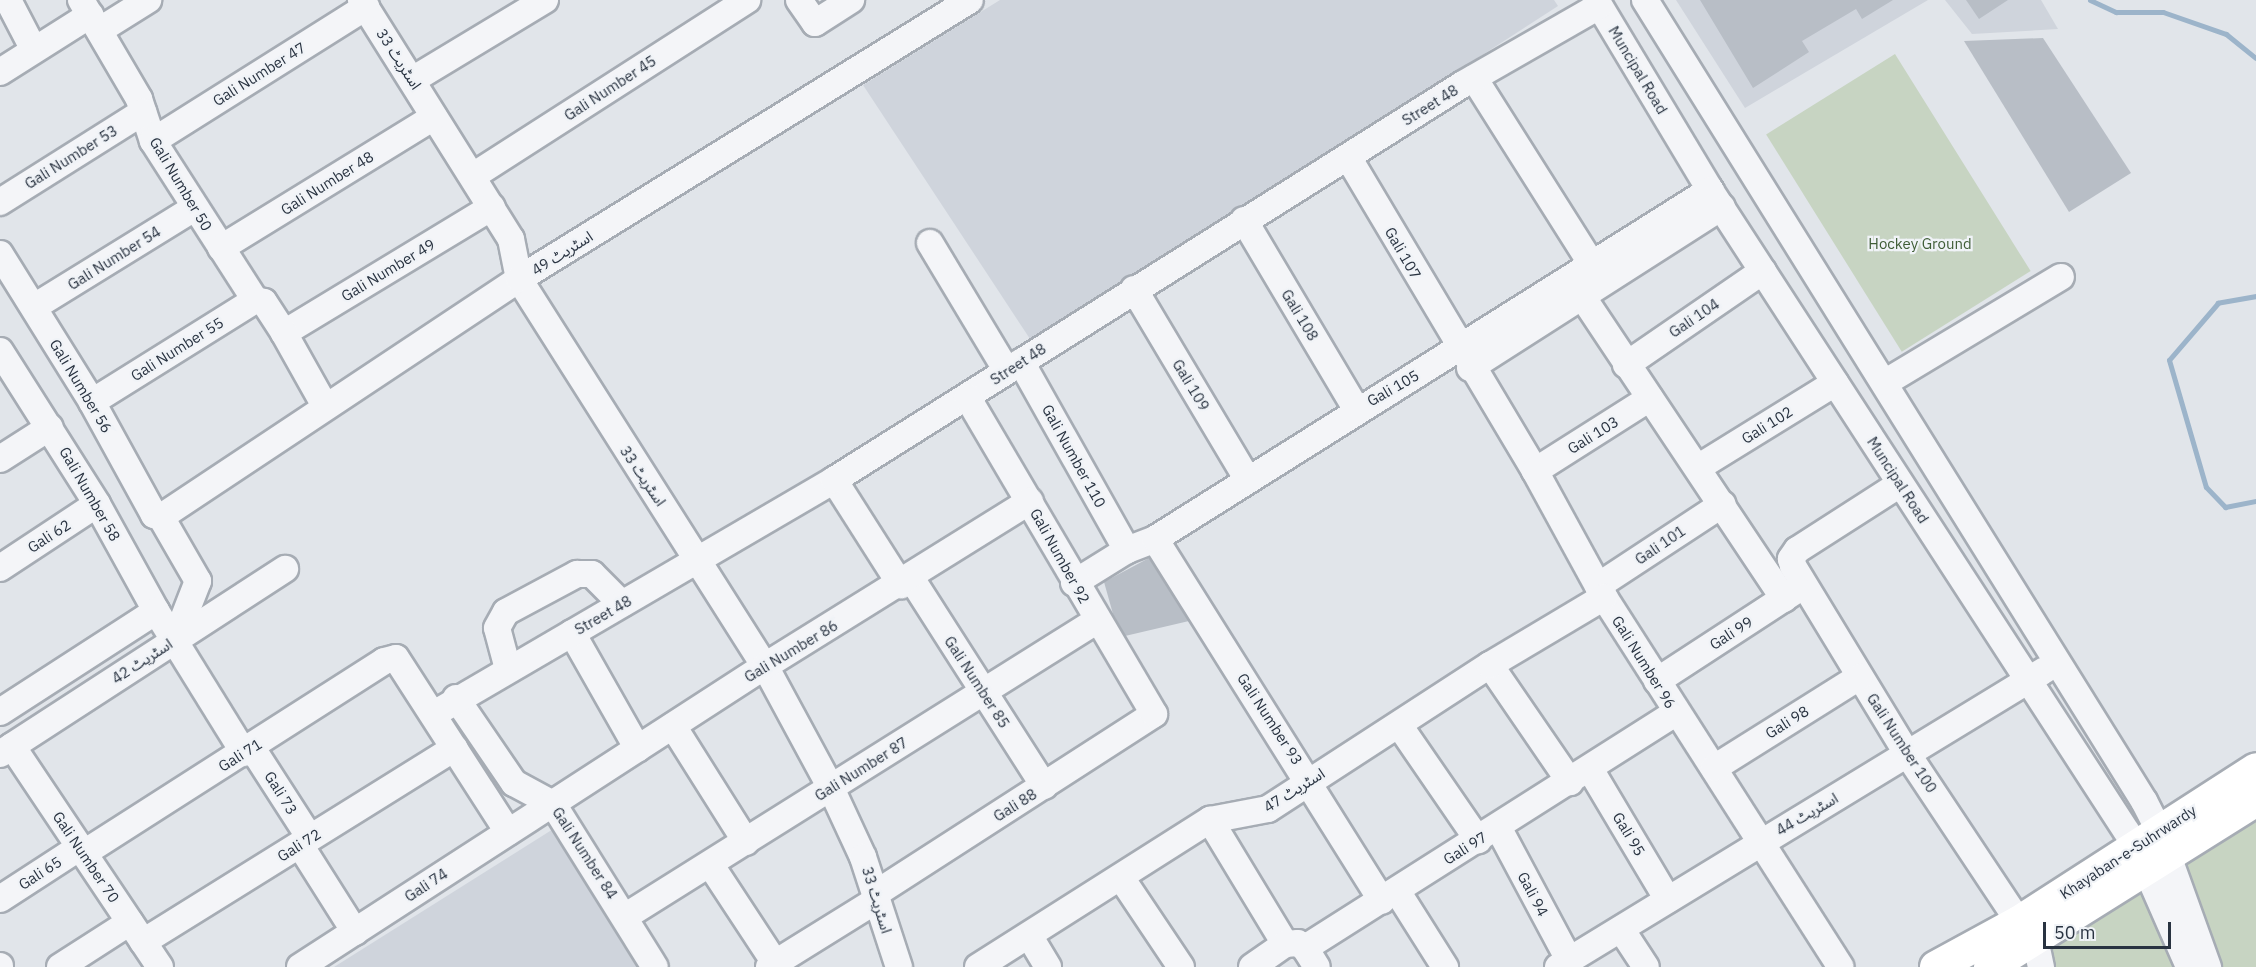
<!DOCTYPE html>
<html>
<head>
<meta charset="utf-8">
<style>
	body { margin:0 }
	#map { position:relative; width:2256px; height:967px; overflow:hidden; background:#e1e5ea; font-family:"IBM Plex Sans","Noto Sans Arabic",sans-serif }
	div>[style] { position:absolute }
	.built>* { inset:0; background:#cfd4dc }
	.green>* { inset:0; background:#c7d4c2; transform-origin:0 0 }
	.stream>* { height:5px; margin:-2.5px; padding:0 2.5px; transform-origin:2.5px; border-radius:2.5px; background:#9cb4ca }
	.building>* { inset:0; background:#b8bec6 }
	.roads { filter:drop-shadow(2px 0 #a6acb4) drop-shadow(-2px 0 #a6acb4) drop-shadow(0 2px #a6acb4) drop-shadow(0 -2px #a6acb4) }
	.minor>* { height:26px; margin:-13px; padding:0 13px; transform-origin:13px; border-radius:13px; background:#f4f5f8 }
	.major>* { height:32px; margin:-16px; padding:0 16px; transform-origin:16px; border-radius:16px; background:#fff }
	span { translate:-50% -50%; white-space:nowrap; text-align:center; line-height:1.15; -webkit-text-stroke:4.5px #f0f3f7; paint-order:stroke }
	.street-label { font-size:15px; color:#293341 }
	.park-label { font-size:15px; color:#3f5d36 }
	.scale { position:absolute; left:2043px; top:922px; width:128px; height:27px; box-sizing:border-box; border:3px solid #293341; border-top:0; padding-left:8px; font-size:18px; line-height:21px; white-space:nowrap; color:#293341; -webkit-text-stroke:4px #f0f3f7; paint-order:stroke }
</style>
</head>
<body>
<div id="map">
	<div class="built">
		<i style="clip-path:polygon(1000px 0,1554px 0,1558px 6px,1034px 345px,863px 85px)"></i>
		<i style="clip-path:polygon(1676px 0,1928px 0,1745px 108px)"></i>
		<i style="clip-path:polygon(1945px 0,2041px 0,2058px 29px,1972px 34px)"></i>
		<i style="clip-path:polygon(558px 826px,653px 967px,334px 967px)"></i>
	</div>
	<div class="green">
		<i style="left:1895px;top:54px;width:256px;height:152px;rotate:58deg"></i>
		<i style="clip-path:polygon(2256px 813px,2256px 967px,2011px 967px)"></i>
	</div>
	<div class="stream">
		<i style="left:2090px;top:0;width:29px;rotate:25deg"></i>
		<i style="left:2116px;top:12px;width:47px"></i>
		<i style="left:2163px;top:12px;width:67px;rotate:19.2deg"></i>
		<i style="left:2226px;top:34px;width:38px;rotate:39deg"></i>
		<i style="left:2256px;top:296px;width:39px;rotate:170deg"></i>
		<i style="left:2218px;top:303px;width:75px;rotate:130.7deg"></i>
		<i style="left:2169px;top:360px;width:132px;rotate:73.8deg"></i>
		<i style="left:2206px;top:487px;width:28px;rotate:46deg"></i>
		<i style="left:2225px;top:507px;width:32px;rotate:-11deg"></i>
	</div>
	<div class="building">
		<i style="clip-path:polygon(1700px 0,1893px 0,1862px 19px,1856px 9px,1802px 41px,1809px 52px,1753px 88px)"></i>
		<i style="clip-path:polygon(1966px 0,2008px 0,1979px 19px)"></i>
		<i style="clip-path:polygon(2043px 38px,2131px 173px,2069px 212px,1964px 41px)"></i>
		<i style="clip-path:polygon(1149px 558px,1189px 621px,1125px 636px,1113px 614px,1104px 582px)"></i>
	</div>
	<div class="roads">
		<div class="minor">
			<i style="left:8px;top:0;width:56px;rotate:62.5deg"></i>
			<i style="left:81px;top:0;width:115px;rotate:59.6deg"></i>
			<i style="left:139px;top:99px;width:44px;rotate:71.6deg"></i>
			<i style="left:153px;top:141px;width:189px;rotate:57.3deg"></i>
			<i style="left:361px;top:0;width:282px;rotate:57.9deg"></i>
			<i style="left:511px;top:239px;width:41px;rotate:78.7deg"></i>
			<i style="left:519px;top:279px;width:459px;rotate:57.6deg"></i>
			<i style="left:765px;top:666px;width:139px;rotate:61.6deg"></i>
			<i style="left:831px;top:788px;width:76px;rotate:65.1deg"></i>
			<i style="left:863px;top:857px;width:116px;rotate:71.9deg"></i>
			<i style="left:799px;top:0;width:28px;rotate:55deg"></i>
			<i style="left:815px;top:23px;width:43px;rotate:-32.6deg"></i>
			<i style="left:1596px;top:0;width:222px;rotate:59deg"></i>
			<i style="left:1710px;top:190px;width:782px;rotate:57deg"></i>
			<i style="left:2136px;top:846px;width:132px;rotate:66.3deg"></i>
			<i style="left:1645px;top:0;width:944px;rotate:58.08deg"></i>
			<i style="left:2144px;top:801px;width:34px;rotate:63deg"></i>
			<i style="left:2159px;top:831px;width:145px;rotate:70.2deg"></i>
			<i style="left:100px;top:30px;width:57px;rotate:-32deg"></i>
			<i style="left:0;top:72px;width:107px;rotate:-32.3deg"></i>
			<i style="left:1474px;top:78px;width:221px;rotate:57.7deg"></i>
			<i style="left:414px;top:79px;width:153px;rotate:-31.1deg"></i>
			<i style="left:153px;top:141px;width:252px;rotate:-32.2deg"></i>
			<i style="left:1348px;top:157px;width:365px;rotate:59.2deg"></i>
			<i style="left:1535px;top:471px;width:144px;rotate:61.3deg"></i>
			<i style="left:1604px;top:597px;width:439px;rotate:57.4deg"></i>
			<i style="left:473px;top:176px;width:326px;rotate:-32.7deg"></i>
			<i style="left:0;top:202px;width:169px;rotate:-32.2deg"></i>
			<i style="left:1244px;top:220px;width:220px;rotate:59.3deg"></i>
			<i style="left:930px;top:243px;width:149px;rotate:59deg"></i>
			<i style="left:221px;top:248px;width:250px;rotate:-31.6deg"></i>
			<i style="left:0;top:254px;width:174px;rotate:58.1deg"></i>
			<i style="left:92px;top:402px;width:129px;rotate:61.2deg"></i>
			<i style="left:154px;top:515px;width:7px;rotate:16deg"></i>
			<i style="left:1134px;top:289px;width:222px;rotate:59.2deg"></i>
			<i style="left:1582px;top:296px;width:364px;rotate:56.3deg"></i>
			<i style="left:34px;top:307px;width:188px;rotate:-31.7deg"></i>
			<i style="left:284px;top:333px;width:243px;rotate:-31.2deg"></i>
			<i style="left:0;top:351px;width:181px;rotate:57.6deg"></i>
			<i style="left:97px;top:504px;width:122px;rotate:61.1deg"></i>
			<i style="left:156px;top:611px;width:167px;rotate:58.2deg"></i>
			<i style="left:1021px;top:362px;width:216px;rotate:60.6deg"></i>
			<i style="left:1626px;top:365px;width:166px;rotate:-34.5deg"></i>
			<i style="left:1470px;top:368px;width:299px;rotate:-32.6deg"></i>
			<i style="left:1886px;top:382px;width:204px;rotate:-31deg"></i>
			<i style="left:92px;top:402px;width:192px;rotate:-32deg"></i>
			<i style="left:255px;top:300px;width:9px;rotate:13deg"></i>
			<i style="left:264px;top:302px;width:37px;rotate:57deg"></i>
			<i style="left:284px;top:333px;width:84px;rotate:60.7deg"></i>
			<i style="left:0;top:459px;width:59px;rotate:-32.6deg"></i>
			<i style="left:1699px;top:467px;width:160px;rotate:-31.7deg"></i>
			<i style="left:1535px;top:471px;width:136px;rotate:-32.4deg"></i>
			<i style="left:834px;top:480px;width:125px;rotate:57.5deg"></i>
			<i style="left:1900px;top:484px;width:122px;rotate:147.3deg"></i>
			<i style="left:1797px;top:550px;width:11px;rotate:124deg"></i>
			<i style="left:1791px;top:559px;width:7px;rotate:74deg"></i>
			<i style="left:1793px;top:566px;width:221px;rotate:58.7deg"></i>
			<i style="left:1908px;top:755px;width:201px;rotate:56.4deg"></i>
			<i style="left:161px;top:517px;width:430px;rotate:-33.6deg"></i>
			<i style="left:519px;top:279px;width:530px;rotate:-31.74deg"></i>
			<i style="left:161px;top:517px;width:74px;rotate:60deg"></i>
			<i style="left:198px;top:581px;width:63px;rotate:111.3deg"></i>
			<i style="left:1155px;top:539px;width:427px;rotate:57.9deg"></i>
			<i style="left:0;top:568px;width:116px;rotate:-33.4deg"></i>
			<i style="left:911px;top:578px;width:247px;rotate:57.4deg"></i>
			<i style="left:1074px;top:583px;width:62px;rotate:-31.9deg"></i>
			<i style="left:1127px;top:550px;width:30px;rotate:-21deg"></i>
			<i style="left:1155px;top:539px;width:656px;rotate:-32.16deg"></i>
			<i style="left:1598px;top:586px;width:149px;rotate:-33.3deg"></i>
			<i style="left:572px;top:633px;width:133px;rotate:60.4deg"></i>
			<i style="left:1490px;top:665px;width:142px;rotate:55.6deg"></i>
			<i style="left:508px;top:669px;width:42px;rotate:-105deg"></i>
			<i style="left:497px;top:628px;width:18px;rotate:-61deg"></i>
			<i style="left:506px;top:612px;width:81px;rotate:-28.2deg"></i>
			<i style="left:577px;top:574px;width:15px"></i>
			<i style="left:592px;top:574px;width:42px;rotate:45deg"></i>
			<i style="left:1657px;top:681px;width:168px;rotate:-33.1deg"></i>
			<i style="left:456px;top:698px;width:103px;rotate:55.7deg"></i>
			<i style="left:514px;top:783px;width:44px;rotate:28.3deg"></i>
			<i style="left:553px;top:804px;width:192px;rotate:58deg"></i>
			<i style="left:0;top:712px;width:186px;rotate:-32.9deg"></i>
			<i style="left:434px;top:714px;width:463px;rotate:-30.3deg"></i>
			<i style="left:834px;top:480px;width:743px;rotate:-32.19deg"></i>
			<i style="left:1463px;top:84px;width:157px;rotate:-29.8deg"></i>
			<i style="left:1399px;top:725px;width:140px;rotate:55.5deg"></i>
			<i style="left:673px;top:726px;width:137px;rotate:57.8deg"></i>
			<i style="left:12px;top:746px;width:266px;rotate:56.2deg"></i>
			<i style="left:252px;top:748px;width:107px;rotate:57.2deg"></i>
			<i style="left:0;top:754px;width:340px;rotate:-33deg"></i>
			<i style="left:1714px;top:768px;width:171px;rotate:-32.1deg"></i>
			<i style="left:1590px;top:769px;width:152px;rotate:59.2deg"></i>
			<i style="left:1210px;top:820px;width:145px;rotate:58.8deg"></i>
			<i style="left:1498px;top:827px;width:151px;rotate:61.9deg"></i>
			<i style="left:300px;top:845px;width:103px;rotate:57.7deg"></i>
			<i style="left:84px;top:853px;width:356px;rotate:-32.6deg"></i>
			<i style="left:384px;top:661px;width:12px;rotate:-14deg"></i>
			<i style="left:396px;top:658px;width:207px;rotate:57.2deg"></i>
			<i style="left:710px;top:864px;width:118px;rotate:56.7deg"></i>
			<i style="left:1122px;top:879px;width:106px;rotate:56.2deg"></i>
			<i style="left:1397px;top:891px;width:90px;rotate:57.7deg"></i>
			<i style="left:875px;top:894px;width:332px;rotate:-32.8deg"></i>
			<i style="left:1154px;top:714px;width:368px;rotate:-120.5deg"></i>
			<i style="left:0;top:899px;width:95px;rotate:-33deg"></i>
			<i style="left:626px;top:916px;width:555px;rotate:-32.11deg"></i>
			<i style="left:1621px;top:929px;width:45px;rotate:56.7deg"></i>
			<i style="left:1030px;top:937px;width:35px;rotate:59deg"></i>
			<i style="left:2035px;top:939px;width:29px;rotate:78deg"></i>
			<i style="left:143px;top:942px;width:367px;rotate:-31.9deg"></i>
			<i style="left:1305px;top:948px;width:22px;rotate:58deg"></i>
			<i style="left:0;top:966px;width:1px;rotate:90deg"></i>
			<i style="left:60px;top:967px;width:83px;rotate:-32.7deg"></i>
			<i style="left:300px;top:967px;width:554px;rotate:-32.92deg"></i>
			<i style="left:765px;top:666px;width:312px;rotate:-31.9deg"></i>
			<i style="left:769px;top:967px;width:125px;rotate:-31.9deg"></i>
			<i style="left:978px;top:967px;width:275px;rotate:-32.4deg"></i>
			<i style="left:1210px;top:820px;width:59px;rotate:-10.7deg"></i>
			<i style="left:1268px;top:809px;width:265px;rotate:-33deg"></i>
			<i style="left:1490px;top:665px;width:133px;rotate:-30.8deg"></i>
			<i style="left:1252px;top:967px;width:40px;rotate:-34.9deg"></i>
			<i style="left:1285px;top:944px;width:13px;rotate:-4deg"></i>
			<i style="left:1298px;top:943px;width:9px;rotate:36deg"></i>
			<i style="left:1305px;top:948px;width:439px;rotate:-32.4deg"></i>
			<i style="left:1558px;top:967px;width:570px;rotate:-31.38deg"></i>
		</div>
		<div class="major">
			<i style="left:1936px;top:967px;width:94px;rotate:-28.5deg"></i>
			<i style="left:2019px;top:922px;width:282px;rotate:-32.8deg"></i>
			<i style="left:1990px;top:967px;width:314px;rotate:-32.1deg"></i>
		</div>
	</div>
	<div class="street-label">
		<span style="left:399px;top:59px;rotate:57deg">اسٹریٹ 33</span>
		<span style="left:1638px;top:70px;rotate:59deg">Muncipal Road</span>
		<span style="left:259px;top:74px;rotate:-32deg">Gali Number 47</span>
		<span style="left:610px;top:88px;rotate:-33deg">Gali Number 45</span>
		<span style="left:1430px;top:105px;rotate:-32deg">Street 48</span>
		<span style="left:71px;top:157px;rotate:-32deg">Gali Number 53</span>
		<span style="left:327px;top:183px;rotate:-32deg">Gali Number 48</span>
		<span style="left:181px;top:184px;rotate:59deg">Gali Number 50</span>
		<span style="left:562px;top:253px;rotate:-32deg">اسٹریٹ 49</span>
		<span style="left:1403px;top:253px;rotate:60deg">Gali 107</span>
		<span style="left:114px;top:258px;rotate:-32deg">Gali Number 54</span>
		<span style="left:388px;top:270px;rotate:-31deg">Gali Number 49</span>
		<span style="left:1300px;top:315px;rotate:59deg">Gali 108</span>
		<span style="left:1694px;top:318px;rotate:-34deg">Gali 104</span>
		<span style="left:177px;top:349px;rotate:-32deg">Gali Number 55</span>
		<span style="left:1018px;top:364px;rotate:-33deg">Street 48</span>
		<span style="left:1191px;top:385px;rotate:59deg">Gali 109</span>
		<span style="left:81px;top:386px;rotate:59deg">Gali Number 56</span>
		<span style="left:1393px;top:388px;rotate:-30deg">Gali 105</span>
		<span style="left:1767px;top:425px;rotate:-32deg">Gali 102</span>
		<span style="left:1593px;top:435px;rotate:-32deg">Gali 103</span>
		<span style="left:1074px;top:456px;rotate:61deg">Gali Number 110</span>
		<span style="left:643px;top:476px;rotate:56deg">اسٹریٹ 33</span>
		<span style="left:1898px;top:480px;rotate:57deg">Muncipal Road</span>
		<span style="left:90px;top:494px;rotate:60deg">Gali Number 58</span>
		<span style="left:49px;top:536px;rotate:-33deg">Gali 62</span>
		<span style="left:1660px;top:545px;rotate:-34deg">Gali 101</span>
		<span style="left:1060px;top:556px;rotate:61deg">Gali Number 92</span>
		<span style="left:603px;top:615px;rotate:-30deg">Street 48</span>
		<span style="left:1731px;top:633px;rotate:-33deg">Gali 99</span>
		<span style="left:791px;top:651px;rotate:-31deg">Gali Number 86</span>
		<span style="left:142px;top:661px;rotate:-33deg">اسٹریٹ 42</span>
		<span style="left:1644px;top:662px;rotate:58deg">Gali Number 96</span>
		<span style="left:977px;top:682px;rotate:57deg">Gali Number 85</span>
		<span style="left:1270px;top:719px;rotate:57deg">Gali Number 93</span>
		<span style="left:1787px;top:722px;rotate:-32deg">Gali 98</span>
		<span style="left:1902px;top:743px;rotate:57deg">Gali Number 100</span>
		<span style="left:240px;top:755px;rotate:-32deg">Gali 71</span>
		<span style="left:861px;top:769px;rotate:-32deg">Gali Number 87</span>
		<span style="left:1294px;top:790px;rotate:-32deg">اسٹریٹ 47</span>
		<span style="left:281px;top:793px;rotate:58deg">Gali 73</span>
		<span style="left:1015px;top:805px;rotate:-32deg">Gali 88</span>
		<span style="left:1807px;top:814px;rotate:-30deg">اسٹریٹ 44</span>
		<span style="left:1629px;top:834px;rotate:59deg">Gali 95</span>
		<span style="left:299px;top:845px;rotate:-32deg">Gali 72</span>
		<span style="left:1465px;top:848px;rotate:-32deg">Gali 97</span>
		<span style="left:2128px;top:852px;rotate:-33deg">Khayaban-e-Suhrwardy</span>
		<span style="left:585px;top:853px;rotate:57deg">Gali Number 84</span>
		<span style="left:86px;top:857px;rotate:56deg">Gali Number 70</span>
		<span style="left:40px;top:873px;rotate:-33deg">Gali 65</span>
		<span style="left:426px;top:885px;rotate:-33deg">Gali 74</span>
		<span style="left:1533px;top:894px;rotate:62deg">Gali 94</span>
		<span style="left:877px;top:900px;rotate:73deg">اسٹریٹ 33</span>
	</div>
	<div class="park-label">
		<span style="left:1920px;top:244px">Hockey Ground</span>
	</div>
	<div class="scale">50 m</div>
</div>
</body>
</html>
